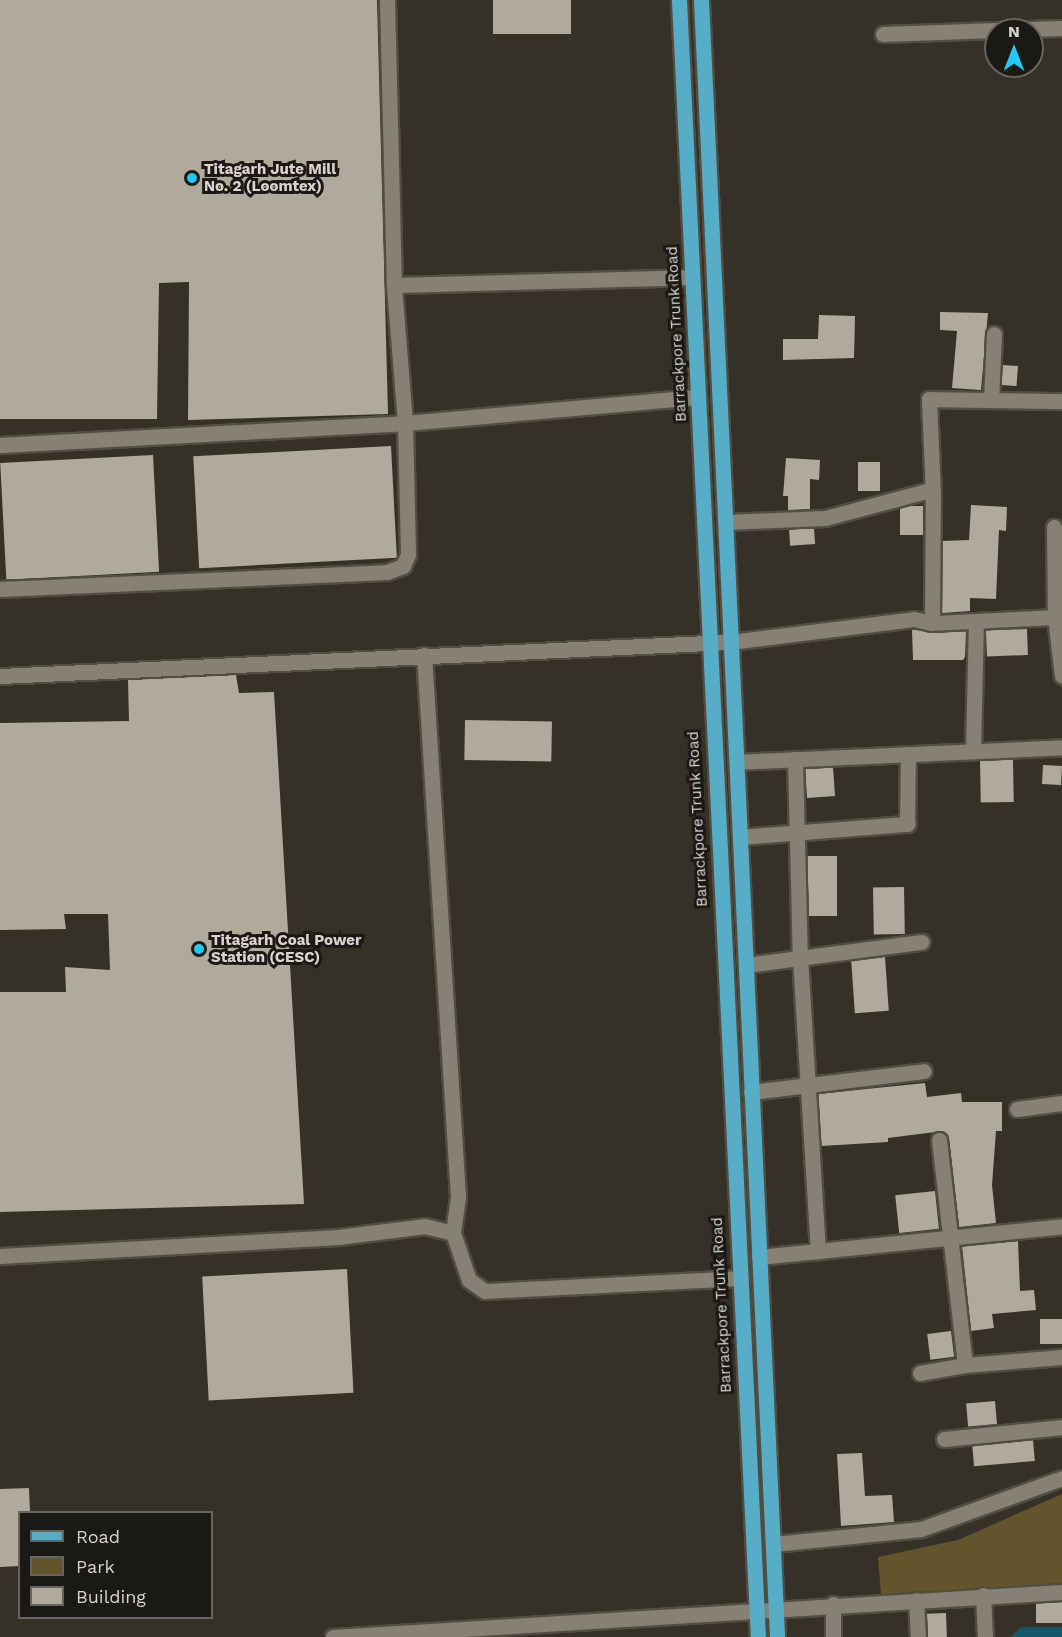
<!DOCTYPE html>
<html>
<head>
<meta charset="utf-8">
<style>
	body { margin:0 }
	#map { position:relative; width:1062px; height:1637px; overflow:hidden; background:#353126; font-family:"Work Sans",sans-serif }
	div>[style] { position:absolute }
	.green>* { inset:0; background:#64542b }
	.water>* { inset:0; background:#15556a }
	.building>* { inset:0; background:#afaa9c; transform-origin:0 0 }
	.roads { filter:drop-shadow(2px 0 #514d43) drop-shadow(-2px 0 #514d43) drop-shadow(0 2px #514d43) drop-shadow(0 -2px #514d43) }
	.minor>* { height:15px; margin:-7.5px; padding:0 7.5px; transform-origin:7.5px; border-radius:7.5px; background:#868174 }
	.major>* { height:15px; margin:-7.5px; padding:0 7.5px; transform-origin:7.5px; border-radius:7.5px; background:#56aec6 }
	.dots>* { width:16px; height:16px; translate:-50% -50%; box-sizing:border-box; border:3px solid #1b1914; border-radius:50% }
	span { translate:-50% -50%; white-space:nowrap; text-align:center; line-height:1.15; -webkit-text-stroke:6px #1b1914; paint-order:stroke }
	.poi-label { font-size:15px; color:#d6d4cd; font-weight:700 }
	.left { translate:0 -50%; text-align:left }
	.street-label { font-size:15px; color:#d6d4cd }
	.legend { position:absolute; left:18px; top:1511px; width:195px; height:108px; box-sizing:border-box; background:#1b1914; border:2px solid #66645e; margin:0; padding:8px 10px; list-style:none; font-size:18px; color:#d6d4cd }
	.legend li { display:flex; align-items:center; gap:12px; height:30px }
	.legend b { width:30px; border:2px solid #66645e }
	.north { position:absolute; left:984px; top:18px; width:60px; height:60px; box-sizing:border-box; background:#1b1914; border:2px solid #66645e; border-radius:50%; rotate:0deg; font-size:16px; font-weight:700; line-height:24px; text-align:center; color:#d6d4cd }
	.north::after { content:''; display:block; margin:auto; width:21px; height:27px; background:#20c9fd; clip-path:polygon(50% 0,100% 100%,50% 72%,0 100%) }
</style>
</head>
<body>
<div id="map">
	<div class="green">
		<i style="clip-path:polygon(1062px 1494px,1062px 1583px,881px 1595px,878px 1557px,958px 1540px)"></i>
	</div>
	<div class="water">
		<i style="clip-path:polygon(1021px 1627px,1062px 1627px,1062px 1637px,1010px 1637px)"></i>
	</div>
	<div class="building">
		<i style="clip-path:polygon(0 0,377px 0,388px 414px,188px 420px,189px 282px,159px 283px,157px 419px,0 419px)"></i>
		<i style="left:493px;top:0;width:78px;height:34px"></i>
		<i style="clip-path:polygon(940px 312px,988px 313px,981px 390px,952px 388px,957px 331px,940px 330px)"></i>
		<i style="clip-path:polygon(819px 315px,855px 316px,854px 358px,783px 360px,783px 339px,818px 339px)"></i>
		<i style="left:1002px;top:365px;width:16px;height:20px;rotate:4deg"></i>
		<i style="left:391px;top:446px;width:112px;height:198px;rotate:87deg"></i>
		<i style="left:153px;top:455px;width:117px;height:153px;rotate:87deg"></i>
		<i style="clip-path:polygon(786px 458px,820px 460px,819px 480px,810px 479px,810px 509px,788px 510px,788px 496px,783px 496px)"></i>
		<i style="left:880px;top:462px;width:29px;height:22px;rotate:90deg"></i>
		<i style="clip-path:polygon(971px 505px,1007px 507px,1006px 531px,999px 530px,996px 599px,970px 598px,970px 611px,942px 613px,942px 541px,969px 540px)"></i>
		<i style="clip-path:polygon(909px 506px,923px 506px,923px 535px,900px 535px,900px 508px)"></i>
		<i style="left:814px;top:528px;width:16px;height:25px;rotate:86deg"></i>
		<i style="left:1027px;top:629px;width:26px;height:41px;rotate:88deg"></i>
		<i style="clip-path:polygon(912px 630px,966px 631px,965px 657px,963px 660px,913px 660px)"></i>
		<i style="clip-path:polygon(236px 675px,239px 693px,274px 692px,304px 1204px,0 1212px,0 992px,66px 992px,65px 967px,110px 970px,108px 914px,64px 914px,66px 929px,0 930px,0 723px,129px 721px,128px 680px)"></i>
		<i style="left:465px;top:720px;width:87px;height:40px;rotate:1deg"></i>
		<i style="left:1013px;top:759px;width:43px;height:33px;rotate:89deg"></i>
		<i style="left:1043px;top:765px;width:19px;height:19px;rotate:3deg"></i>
		<i style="left:833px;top:767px;width:29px;height:28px;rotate:86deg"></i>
		<i style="left:837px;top:856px;width:60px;height:30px;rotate:90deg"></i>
		<i style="left:904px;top:887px;width:47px;height:31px;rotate:89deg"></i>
		<i style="left:885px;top:957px;width:54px;height:34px;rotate:86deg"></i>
		<i style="clip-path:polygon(925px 1083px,927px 1097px,961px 1093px,962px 1102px,1002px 1102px,1002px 1131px,996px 1131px,992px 1185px,996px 1223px,959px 1227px,949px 1139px,943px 1131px,888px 1138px,888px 1142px,821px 1146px,818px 1094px)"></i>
		<i style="left:935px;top:1191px;width:38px;height:40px;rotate:84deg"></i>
		<i style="clip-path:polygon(1018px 1241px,1020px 1291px,1034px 1290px,1036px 1310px,992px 1314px,994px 1328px,971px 1331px,962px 1246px)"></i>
		<i style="left:347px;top:1269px;width:124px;height:145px;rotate:87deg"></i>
		<i style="left:1040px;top:1319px;width:22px;height:25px"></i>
		<i style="left:951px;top:1331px;width:26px;height:24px;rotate:83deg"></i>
		<i style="left:995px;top:1401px;width:23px;height:29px;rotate:85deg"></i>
		<i style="left:1033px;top:1440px;width:21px;height:61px;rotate:85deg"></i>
		<i style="clip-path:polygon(862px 1453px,865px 1496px,892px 1495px,894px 1522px,841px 1526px,837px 1454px)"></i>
		<i style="clip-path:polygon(29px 1488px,30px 1512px,20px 1512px,20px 1566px,0 1567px,0 1489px)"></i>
		<i style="left:1062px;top:1602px;width:21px;height:26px;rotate:90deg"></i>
		<i style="left:946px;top:1613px;width:24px;height:19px;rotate:88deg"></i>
	</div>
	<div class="roads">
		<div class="minor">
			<i style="left:387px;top:0;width:285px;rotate:88.6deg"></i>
			<i style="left:997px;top:30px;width:65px;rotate:-1.8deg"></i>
			<i style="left:883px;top:34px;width:113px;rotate:-2deg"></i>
			<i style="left:991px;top:400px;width:66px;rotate:-87.4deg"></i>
			<i style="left:0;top:445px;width:406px;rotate:-3.1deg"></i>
			<i style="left:405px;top:423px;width:138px;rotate:-94.6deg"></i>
			<i style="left:394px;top:285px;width:297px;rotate:-1.5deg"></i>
			<i style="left:725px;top:522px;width:100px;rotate:-2.3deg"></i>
			<i style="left:825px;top:518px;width:109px;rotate:-14.9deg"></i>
			<i style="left:1054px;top:527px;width:90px;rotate:89.4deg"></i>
			<i style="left:1055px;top:617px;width:59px;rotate:83.2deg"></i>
			<i style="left:0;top:589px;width:387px;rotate:-2.5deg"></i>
			<i style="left:387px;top:572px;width:17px;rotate:-21deg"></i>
			<i style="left:403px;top:566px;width:13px;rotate:-67deg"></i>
			<i style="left:408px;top:554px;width:131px;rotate:-91.3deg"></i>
			<i style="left:405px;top:423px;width:294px;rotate:-5.1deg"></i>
			<i style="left:1055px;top:617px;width:123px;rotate:177.2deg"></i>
			<i style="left:932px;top:623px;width:128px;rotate:-89.6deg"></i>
			<i style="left:933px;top:495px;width:96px;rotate:-92.4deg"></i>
			<i style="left:929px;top:399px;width:133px;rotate:0.9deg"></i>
			<i style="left:424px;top:655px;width:543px;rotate:86.41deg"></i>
			<i style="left:458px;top:1197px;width:36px;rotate:98deg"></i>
			<i style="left:0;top:676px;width:731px;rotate:-2.67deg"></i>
			<i style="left:730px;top:642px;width:185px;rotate:-7.1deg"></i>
			<i style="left:914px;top:619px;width:18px;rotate:13deg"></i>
			<i style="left:973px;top:751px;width:128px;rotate:-88.7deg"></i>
			<i style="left:795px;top:759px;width:199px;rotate:88.6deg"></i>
			<i style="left:800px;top:958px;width:294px;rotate:86.5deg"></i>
			<i style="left:737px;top:762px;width:325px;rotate:-2.6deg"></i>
			<i style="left:740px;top:837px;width:168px;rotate:-4.5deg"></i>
			<i style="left:907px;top:824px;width:70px;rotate:-89.2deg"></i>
			<i style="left:746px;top:965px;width:177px;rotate:-7.5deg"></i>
			<i style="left:751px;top:1092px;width:174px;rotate:-6.9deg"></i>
			<i style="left:1017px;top:1109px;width:45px;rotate:-7.6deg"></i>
			<i style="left:939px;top:1140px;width:226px;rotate:83.4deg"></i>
			<i style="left:0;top:1256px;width:339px;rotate:-3.2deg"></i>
			<i style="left:338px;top:1237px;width:88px;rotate:-7.2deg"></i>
			<i style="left:425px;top:1226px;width:29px;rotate:14deg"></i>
			<i style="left:453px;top:1233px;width:50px;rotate:71.2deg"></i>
			<i style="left:469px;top:1280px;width:19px;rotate:35deg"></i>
			<i style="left:485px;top:1291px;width:254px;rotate:-2.9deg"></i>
			<i style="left:759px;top:1257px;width:305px;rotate:-5.8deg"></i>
			<i style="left:920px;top:1373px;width:46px;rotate:-10.1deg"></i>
			<i style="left:965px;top:1365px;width:97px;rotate:-4.7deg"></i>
			<i style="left:944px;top:1439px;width:119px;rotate:-5.8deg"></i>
			<i style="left:774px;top:1544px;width:148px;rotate:-5.8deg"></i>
			<i style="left:921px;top:1529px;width:150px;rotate:-19.9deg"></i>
			<i style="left:983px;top:1595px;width:42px;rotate:87.3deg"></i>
			<i style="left:916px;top:1600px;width:37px;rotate:87deg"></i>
			<i style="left:333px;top:1637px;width:730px;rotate:-3.53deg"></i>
			<i style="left:833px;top:1637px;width:33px;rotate:-90deg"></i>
		</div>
		<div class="major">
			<i style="left:679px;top:0;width:1639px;rotate:87.24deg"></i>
			<i style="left:701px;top:0;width:1639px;rotate:87.34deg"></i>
		</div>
	</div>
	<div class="dots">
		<i style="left:192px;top:178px;background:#20c9fd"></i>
		<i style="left:199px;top:949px;background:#20c9fd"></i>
	</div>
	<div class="poi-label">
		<span class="left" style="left:204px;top:178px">Titagarh Jute Mill<br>No. 2 (Loomtex)</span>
		<span class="left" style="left:211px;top:949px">Titagarh Coal Power<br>Station (CESC)</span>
	</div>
	<div class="street-label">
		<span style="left:677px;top:334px;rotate:-93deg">Barrackpore Trunk Road</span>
		<span style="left:698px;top:819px;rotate:-93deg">Barrackpore Trunk Road</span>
		<span style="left:722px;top:1305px;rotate:-93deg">Barrackpore Trunk Road</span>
	</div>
	<ul class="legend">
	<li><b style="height:8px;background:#56aec6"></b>Road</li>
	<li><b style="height:16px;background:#64542b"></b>Park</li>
	<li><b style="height:16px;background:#afaa9c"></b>Building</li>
	</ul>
	<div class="north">N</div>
</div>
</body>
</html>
